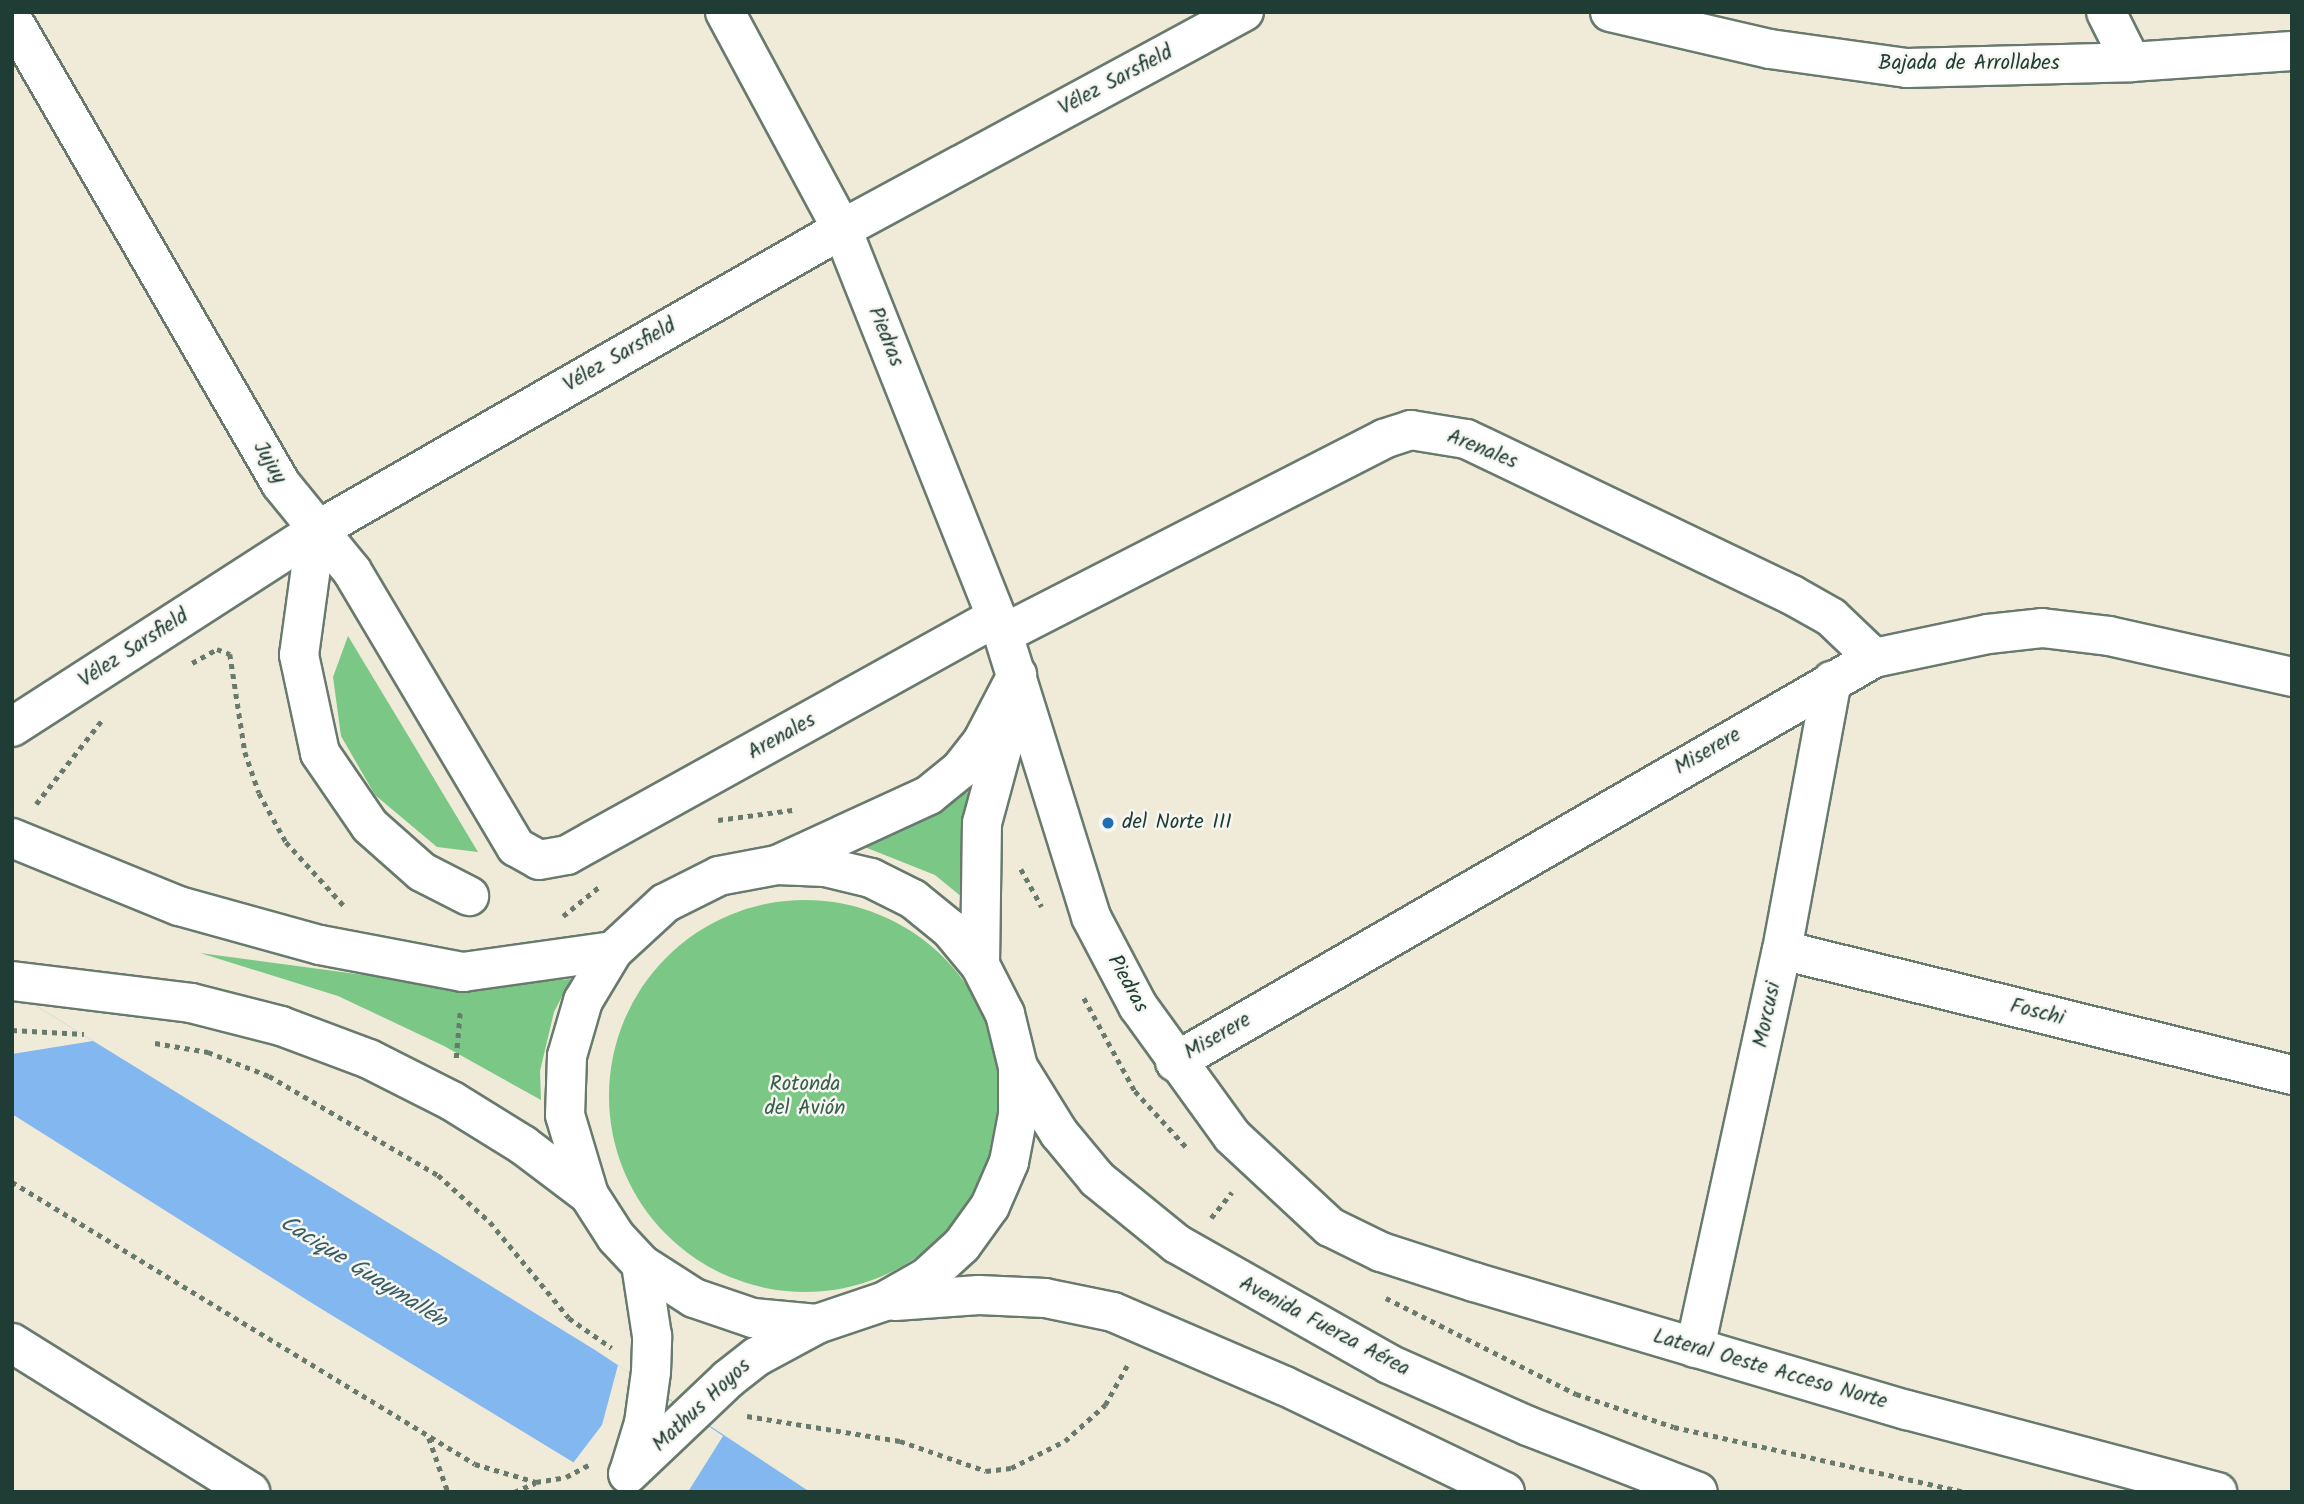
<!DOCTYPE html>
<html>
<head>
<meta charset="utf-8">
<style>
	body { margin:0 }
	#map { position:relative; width:2304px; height:1504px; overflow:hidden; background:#efebd8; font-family:Kalam,sans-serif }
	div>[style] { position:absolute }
	.green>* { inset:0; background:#7bc785 }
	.round { border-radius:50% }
	.water>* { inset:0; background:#82b7f0 }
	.pier>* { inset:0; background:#efebd8 }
	.path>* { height:4.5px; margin-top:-2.25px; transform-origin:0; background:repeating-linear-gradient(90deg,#687a6d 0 5px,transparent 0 10px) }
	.roads { filter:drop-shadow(2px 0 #687a6d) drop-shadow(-2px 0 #687a6d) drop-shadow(0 2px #687a6d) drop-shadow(0 -2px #687a6d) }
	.street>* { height:38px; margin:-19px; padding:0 19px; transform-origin:19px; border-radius:19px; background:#fff }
	.secondary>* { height:38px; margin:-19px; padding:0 19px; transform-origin:19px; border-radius:19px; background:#fff }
	.highway>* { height:38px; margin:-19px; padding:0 19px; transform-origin:19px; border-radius:19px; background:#fff }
	.dots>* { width:19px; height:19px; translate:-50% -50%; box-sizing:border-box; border:4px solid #f6f6f2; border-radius:50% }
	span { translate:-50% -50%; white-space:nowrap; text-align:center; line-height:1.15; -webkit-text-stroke:5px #f6f6f2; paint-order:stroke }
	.street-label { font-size:21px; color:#1f3d34 }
	.poi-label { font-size:21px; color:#1f3d34 }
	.left { translate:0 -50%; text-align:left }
	.park-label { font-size:21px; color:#366048 }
	.water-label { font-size:23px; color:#385c63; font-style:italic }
	.frame { position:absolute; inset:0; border:14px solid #1f3d34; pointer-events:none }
</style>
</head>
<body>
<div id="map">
	<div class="green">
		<i style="clip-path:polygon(348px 636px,415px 747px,478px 852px,437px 847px,375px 795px,341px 736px,333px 677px)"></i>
		<i style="clip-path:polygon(968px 792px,968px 902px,935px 875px,857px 844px)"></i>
		<i class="round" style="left:609px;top:900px;width:392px;height:392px"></i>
		<i style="clip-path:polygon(200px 953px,461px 988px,571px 979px,554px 1012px,540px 1071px,541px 1100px,444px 1046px,338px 996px)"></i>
	</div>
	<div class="water">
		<i style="clip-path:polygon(12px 991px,595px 1350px,810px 1492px,622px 1492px,315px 1305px,12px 1114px)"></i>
	</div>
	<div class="pier">
		<i style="clip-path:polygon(12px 991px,93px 1041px,12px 1054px)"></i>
		<i style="clip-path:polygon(618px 1365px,723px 1436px,688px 1492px,622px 1492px,573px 1463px,602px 1425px)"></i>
	</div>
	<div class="path">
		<i style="left:192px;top:663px;width:29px;rotate:-29deg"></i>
		<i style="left:217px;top:649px;width:14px;rotate:21deg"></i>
		<i style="left:230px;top:654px;width:99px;rotate:81.3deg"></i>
		<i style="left:245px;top:752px;width:43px;rotate:71.1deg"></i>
		<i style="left:259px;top:793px;width:56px;rotate:61.1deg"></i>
		<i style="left:286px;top:842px;width:89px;rotate:47.7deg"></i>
		<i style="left:36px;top:804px;width:107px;rotate:-51.8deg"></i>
		<i style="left:718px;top:820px;width:75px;rotate:-7.7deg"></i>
		<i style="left:1021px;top:869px;width:43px;rotate:61.1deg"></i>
		<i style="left:563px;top:916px;width:48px;rotate:-39deg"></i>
		<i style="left:1084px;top:998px;width:106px;rotate:61.3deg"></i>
		<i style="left:1135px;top:1091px;width:77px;rotate:47.6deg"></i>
		<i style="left:12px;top:1030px;width:72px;rotate:3.2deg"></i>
		<i style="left:155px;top:1043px;width:54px;rotate:9.6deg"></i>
		<i style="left:208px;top:1052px;width:66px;rotate:21.5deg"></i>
		<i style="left:269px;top:1076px;width:196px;rotate:30.4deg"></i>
		<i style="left:438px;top:1175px;width:70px;rotate:42.1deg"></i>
		<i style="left:490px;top:1222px;width:124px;rotate:50.5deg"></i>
		<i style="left:569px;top:1318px;width:52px;rotate:34.9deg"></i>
		<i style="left:456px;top:1058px;width:47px;rotate:-85.1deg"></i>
		<i style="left:12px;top:1182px;width:542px;rotate:31.34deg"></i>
		<i style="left:475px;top:1464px;width:64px;rotate:16.4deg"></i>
		<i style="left:536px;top:1482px;width:30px;rotate:-9deg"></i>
		<i style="left:566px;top:1477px;width:27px;rotate:-28deg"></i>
		<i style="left:1211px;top:1218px;width:33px;rotate:-51deg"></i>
		<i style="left:1386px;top:1298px;width:213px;rotate:26.8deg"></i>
		<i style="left:1576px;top:1394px;width:103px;rotate:18.6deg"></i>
		<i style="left:1674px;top:1427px;width:298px;rotate:12.6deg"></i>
		<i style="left:747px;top:1416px;width:155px;rotate:9.3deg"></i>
		<i style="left:900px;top:1441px;width:91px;rotate:19.2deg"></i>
		<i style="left:986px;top:1471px;width:25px;rotate:-7deg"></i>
		<i style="left:1011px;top:1468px;width:60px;rotate:-26.6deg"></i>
		<i style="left:1065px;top:1441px;width:54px;rotate:-42deg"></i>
		<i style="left:1105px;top:1405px;width:49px;rotate:-60.8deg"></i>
		<i style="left:429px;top:1438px;width:57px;rotate:70.6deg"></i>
		<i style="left:514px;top:1492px;width:23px;rotate:-23deg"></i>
	</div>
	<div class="roads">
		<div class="street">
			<i style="left:2106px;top:12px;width:56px;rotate:63.4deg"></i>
			<i style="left:12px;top:19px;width:537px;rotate:59.95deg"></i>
			<i style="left:281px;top:484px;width:112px;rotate:50.8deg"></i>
			<i style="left:352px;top:571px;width:321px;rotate:59.3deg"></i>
			<i style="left:516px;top:847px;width:26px;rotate:29deg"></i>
			<i style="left:539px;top:860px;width:28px;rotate:-10deg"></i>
			<i style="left:567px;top:855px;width:491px;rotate:-29deg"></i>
			<i style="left:316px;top:531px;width:125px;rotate:97.8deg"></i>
			<i style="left:299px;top:655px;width:100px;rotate:77.9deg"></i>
			<i style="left:320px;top:753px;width:88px;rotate:55.6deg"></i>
			<i style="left:370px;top:826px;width:69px;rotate:41.5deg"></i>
			<i style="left:422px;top:872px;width:53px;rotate:27.1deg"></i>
			<i style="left:1874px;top:658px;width:59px;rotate:-136.4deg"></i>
			<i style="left:1831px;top:617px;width:45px;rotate:-150.6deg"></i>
			<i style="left:1792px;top:595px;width:361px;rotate:-154.4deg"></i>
			<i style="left:1466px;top:439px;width:56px;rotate:-170.7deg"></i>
			<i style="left:1411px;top:430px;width:28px;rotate:162deg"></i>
			<i style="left:1384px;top:439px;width:428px;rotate:152.9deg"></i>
			<i style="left:1003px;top:634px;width:296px;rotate:72.7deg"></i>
			<i style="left:1091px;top:917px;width:101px;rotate:62.2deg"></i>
			<i style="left:1138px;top:1006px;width:160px;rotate:54.1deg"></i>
			<i style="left:1232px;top:1136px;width:134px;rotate:42.9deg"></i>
			<i style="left:1330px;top:1227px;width:57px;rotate:26.1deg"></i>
			<i style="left:1381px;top:1252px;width:98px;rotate:17.9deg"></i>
			<i style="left:1474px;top:1282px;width:452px;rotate:16.5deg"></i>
			<i style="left:1907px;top:1410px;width:321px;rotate:14.8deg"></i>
			<i style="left:12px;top:727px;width:362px;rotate:-32.8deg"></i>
			<i style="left:316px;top:531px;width:607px;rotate:-29.86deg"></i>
			<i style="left:842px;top:229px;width:457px;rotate:-28.4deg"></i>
			<i style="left:1782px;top:950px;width:525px;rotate:13.77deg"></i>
			<i style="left:1175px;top:1062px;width:807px;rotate:-30.03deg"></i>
			<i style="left:1874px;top:658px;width:116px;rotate:-11.9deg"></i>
			<i style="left:1988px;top:634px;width:54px;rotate:-6.3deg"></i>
			<i style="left:2042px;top:628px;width:67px;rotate:6.8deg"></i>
			<i style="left:2109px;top:636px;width:188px;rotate:12.6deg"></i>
			<i style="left:12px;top:1343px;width:281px;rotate:32deg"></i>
			<i style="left:1695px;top:1348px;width:407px;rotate:-77.7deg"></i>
			<i style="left:1782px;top:950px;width:274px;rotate:-79.5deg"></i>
		</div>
		<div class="secondary">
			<i style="left:725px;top:12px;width:247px;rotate:61.7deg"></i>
			<i style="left:842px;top:229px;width:436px;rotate:68.3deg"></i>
			<i style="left:1610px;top:12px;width:164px;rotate:13deg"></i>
			<i style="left:1770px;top:49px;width:138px;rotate:7.9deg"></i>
			<i style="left:1907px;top:68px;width:224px;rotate:-1.5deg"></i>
			<i style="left:2131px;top:62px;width:161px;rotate:-3.9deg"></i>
			<i style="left:777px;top:865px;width:167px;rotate:-24.7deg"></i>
			<i style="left:929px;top:795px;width:40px;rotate:-39deg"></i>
			<i style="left:960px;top:770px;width:36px;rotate:-52deg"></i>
			<i style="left:982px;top:742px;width:76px;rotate:-62.4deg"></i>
			<i style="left:980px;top:965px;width:142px;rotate:-89.2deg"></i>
			<i style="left:982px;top:823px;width:108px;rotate:-74.9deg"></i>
			<i style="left:629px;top:1472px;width:51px;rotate:-73deg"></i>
			<i style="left:644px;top:1423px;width:51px;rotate:-82.2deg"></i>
			<i style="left:651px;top:1372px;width:36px;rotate:-88deg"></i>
			<i style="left:652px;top:1336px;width:73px;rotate:-98.7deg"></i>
			<i style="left:628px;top:1474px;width:138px;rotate:-43.5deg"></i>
			<i style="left:728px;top:1379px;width:36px;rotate:-38deg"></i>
			<i style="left:756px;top:1357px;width:69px;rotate:-28.4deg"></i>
		</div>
		<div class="highway">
			<i style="left:12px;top:838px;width:180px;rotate:22.2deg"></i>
			<i style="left:179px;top:906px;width:146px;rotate:15.5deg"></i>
			<i style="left:320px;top:945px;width:146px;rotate:10.7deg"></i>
			<i style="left:463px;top:972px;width:151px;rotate:-8deg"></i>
			<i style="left:12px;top:981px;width:180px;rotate:7deg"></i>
			<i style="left:191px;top:1003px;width:93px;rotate:14.3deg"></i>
			<i style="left:281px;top:1026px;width:94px;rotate:20.6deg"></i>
			<i style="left:369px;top:1059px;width:93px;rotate:26.8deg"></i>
			<i style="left:452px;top:1101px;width:84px;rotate:31.8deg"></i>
			<i style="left:523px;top:1145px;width:83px;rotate:37.1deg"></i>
			<i style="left:589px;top:1195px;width:50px;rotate:57.3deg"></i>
			<i style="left:616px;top:1237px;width:37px;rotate:47deg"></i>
			<i style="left:641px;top:1264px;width:63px;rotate:32.7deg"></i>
			<i style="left:694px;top:1298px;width:62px;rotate:18.7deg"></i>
			<i style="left:753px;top:1318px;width:64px;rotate:5.4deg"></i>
			<i style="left:817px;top:1324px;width:72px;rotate:-18.7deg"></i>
			<i style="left:885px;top:1301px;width:48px;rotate:-29.7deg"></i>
			<i style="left:927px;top:1277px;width:47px;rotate:-42.4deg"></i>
			<i style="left:962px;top:1245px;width:48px;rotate:-54.3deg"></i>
			<i style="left:990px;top:1206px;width:48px;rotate:-66.6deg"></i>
			<i style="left:1009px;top:1162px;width:48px;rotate:-79.2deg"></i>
			<i style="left:1018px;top:1115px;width:48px;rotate:-90deg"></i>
			<i style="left:1018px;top:1067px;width:55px;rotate:-103.8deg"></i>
			<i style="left:1005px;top:1014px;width:55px;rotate:-117deg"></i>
			<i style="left:980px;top:965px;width:47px;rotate:-129.8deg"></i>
			<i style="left:950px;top:929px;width:48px;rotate:-141deg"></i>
			<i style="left:913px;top:899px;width:47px;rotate:-153.4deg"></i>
			<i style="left:871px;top:878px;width:47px;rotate:-166.6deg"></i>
			<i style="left:825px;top:867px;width:48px;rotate:-177.6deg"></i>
			<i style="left:777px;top:865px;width:59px;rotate:169.3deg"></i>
			<i style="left:719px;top:876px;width:60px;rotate:153.4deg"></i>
			<i style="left:665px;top:903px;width:71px;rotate:137.3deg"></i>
			<i style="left:613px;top:951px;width:58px;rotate:121deg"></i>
			<i style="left:583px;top:1001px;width:57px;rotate:106.2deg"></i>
			<i style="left:567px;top:1056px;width:59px;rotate:91.9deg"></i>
			<i style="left:565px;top:1115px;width:84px;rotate:73.3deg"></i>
			<i style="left:1018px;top:1067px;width:78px;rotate:58.2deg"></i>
			<i style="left:1059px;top:1133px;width:60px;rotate:50.4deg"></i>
			<i style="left:1097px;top:1179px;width:103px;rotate:39.1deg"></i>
			<i style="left:1177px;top:1244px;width:244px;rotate:29.5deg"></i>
			<i style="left:1389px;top:1364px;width:152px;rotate:24deg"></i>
			<i style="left:1528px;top:1426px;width:182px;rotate:21.2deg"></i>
			<i style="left:895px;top:1301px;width:84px;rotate:-4.1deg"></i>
			<i style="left:979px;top:1295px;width:66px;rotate:2.6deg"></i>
			<i style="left:1045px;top:1298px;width:69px;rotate:11.6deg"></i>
			<i style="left:1113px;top:1312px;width:187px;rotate:23.3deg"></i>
			<i style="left:1285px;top:1386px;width:244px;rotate:25.7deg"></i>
		</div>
	</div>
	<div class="dots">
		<i style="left:1108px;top:823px;background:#1f6fb2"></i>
	</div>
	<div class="street-label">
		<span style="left:1969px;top:64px">Bajada de Arrollabes</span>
		<span style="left:1116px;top:81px;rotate:-28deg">Vélez Sarsfield</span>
		<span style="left:885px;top:337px;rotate:68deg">Piedras</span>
		<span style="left:620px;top:356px;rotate:-30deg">Vélez Sarsfield</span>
		<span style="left:1482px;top:450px;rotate:22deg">Arenales</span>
		<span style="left:269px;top:463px;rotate:60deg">Jujuy</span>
		<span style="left:134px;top:649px;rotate:-33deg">Vélez Sarsfield</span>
		<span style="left:782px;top:737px;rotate:-29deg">Arenales</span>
		<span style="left:1708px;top:752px;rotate:-30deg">Miserere</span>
		<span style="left:1127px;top:984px;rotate:61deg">Piedras</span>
		<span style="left:2037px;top:1013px;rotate:14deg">Foschi</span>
		<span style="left:1768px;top:1015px;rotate:-78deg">Morcusi</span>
		<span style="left:1218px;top:1037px;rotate:-30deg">Miserere</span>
		<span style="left:1324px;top:1327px;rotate:28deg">Avenida Fuerza Aérea</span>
		<span style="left:1770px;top:1370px;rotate:16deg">Lateral Oeste Acceso Norte</span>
		<span style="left:702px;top:1406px;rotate:-43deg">Mathus Hoyos</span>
	</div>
	<div class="poi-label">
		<span class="left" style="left:1122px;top:823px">del Norte III</span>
	</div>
	<div class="park-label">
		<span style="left:805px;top:1097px">Rotonda<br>del Avión</span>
	</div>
	<div class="water-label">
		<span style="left:363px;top:1272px;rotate:32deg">Cacique Guaymallén</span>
	</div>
	<div class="frame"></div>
</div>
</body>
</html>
